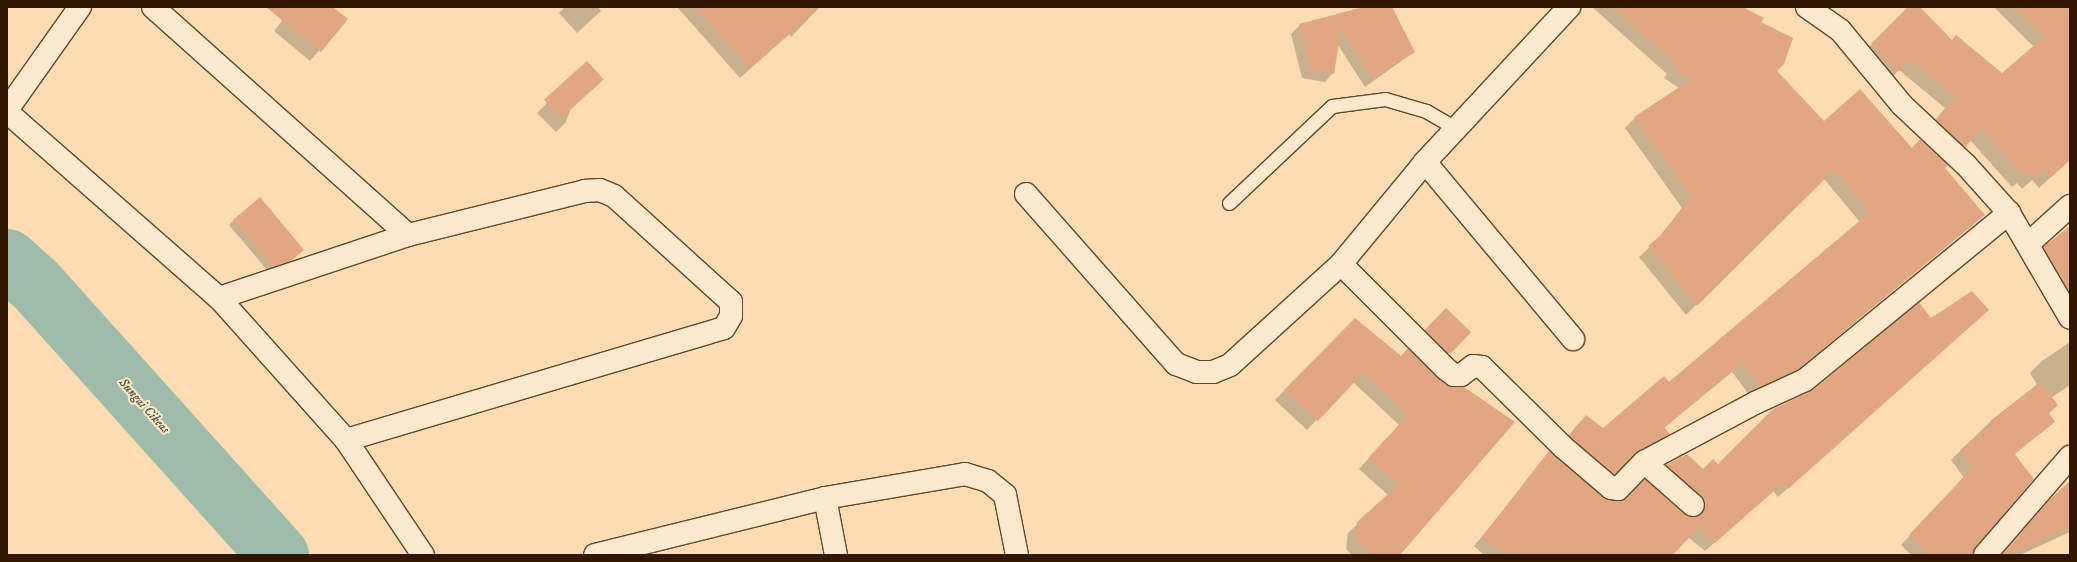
<!DOCTYPE html>
<html>
<head>
<meta charset="utf-8">
<style>
	body { margin:0 }
	#map { position:relative; width:2077px; height:562px; overflow:hidden; background:#fcddb3; font-family:"IM FELL DW Pica",serif }
	div>[style] { position:absolute }
	.shadow>* { inset:0; background:#0003; transform-origin:0 0 }
	.river>* { height:61px; margin:-30.5px; padding:0 30.5px; transform-origin:30.5px; border-radius:30.5px; background:#9fbcaa }
	.building>* { inset:0; background:#e1a783; transform-origin:0 0 }
	.roads { filter:drop-shadow(1px 0 #63482d) drop-shadow(-1px 0 #63482d) drop-shadow(0 1px #63482d) drop-shadow(0 -1px #63482d) }
	.service>* { height:13px; margin:-6.5px; padding:0 6.5px; transform-origin:6.5px; border-radius:6.5px; background:#fde9ce }
	.minor>* { height:22px; margin:-11px; padding:0 11px; transform-origin:11px; border-radius:11px; background:#fde9ce }
	span { translate:-50% -50%; white-space:nowrap; text-align:center; line-height:1.15; -webkit-text-stroke:4px #fde9ce; paint-order:stroke }
	.water-label { font-size:13px; color:#57503c; font-style:italic }
	.frame { position:absolute; inset:0; border:8px solid #301600; pointer-events:none }
</style>
</head>
<body>
<div id="map">
	<div class="shadow">
		<i style="clip-path:polygon(293px 7px,332px 7px,346px 19px,310px 61px,274px 31px)"></i>
		<i style="clip-path:polygon(565px 7px,598px 7px,601px 11px,577px 33px,559px 13px)"></i>
		<i style="clip-path:polygon(677px 7px,820px 7px,791px 37px,789px 34px,740px 78px)"></i>
		<i style="clip-path:polygon(1365px 7px,1391px 7px,1414px 52px,1365px 87px,1338px 45px,1333px 73px,1325px 82px,1302px 78px,1291px 34px,1300px 25px)"></i>
		<i style="clip-path:polygon(1592px 7px,1739px 7px,1776px 71px,1824px 123px,1911px 149px,1920px 140px,1983px 215px,1787px 379px,1750px 396px,1732px 372px,1664px 428px,1668px 434px,1659px 444px,1627px 461px,1604px 484px,1561px 447px,1576px 426px,1586px 416px,1603px 429px,1668px 383px,1860px 222px,1824px 179px,1686px 315px,1639px 257px,1656px 241px,1682px 208px,1625px 128px,1635px 118px,1679px 88px,1664px 78px,1667px 74px)"></i>
		<i style="clip-path:polygon(1909px 7px,1918px 7px,1951px 41px,2070px 130px,2070px 160px,2039px 188px,2032px 180px,2022px 189px,2017px 183px,2012px 187px,1970px 140px,1953px 157px,1926px 131px,1945px 108px,1899px 70px,1887px 82px,1861px 55px)"></i>
		<i style="clip-path:polygon(1994px 7px,2070px 7px,2070px 94px,2034px 47px)"></i>
		<i style="clip-path:polygon(587px 63px,566px 122px,556px 132px,537px 113px)"></i>
		<i style="clip-path:polygon(234px 220px,297px 255px,286px 265px,268px 271px,229px 225px)"></i>
		<i style="clip-path:polygon(2070px 228px,2070px 339px,2069px 324px,2032px 260px)"></i>
		<i style="left:1446px;top:309px;width:33px;height:37px;rotate:45deg"></i>
		<i style="clip-path:polygon(1988px 310px,1778px 497px,1773px 491px,1705px 551px,1688px 537px,1656px 555px,1484px 555px,1474px 546px,1550px 453px,1608px 501px,1695px 517px,1696px 510px,1657px 474px,1666px 465px,1704px 470px,1718px 466px,1813px 391px,1931px 319px)"></i>
		<i style="clip-path:polygon(1355px 319px,1401px 357px,1446px 386px,1399px 555px,1352px 555px,1346px 549px,1348px 533px,1388px 495px,1359px 469px,1399px 425px,1353px 382px,1307px 430px,1275px 400px)"></i>
		<i style="clip-path:polygon(2070px 342px,2070px 385px,2051px 398px,2048px 414px,2054px 422px,2014px 455px,1972px 555px,1911px 555px,1901px 545px,1964px 478px,1951px 460px,1991px 421px,2038px 386px,2030px 373px,2042px 361px)"></i>
		<i style="clip-path:polygon(2070px 482px,2070px 532px,2022px 554px,2023px 555px,2002px 555px,2041px 510px)"></i>
	</div>
	<div class="river">
		<i style="left:7px;top:259px;width:38px;rotate:42deg"></i>
		<i style="left:35px;top:284px;width:364px;rotate:48.1deg"></i>
	</div>
	<div class="building">
		<i style="clip-path:polygon(266px 7px,333px 7px,348px 19px,321px 52px)"></i>
		<i style="clip-path:polygon(695px 7px,820px 7px,750px 69px)"></i>
		<i style="clip-path:polygon(1363px 7px,1392px 7px,1415px 52px,1374px 79px,1341px 30px,1334px 74px,1310px 70px,1299px 24px)"></i>
		<i style="clip-path:polygon(1612px 7px,1743px 7px,1764px 18px,1761px 22px,1793px 38px,1784px 64px,1777px 71px,1824px 121px,1860px 89px,1912px 148px,1920px 139px,1948px 165px,1945px 168px,1985px 215px,1798px 369px,1761px 387px,1742px 363px,1664px 427px,1670px 434px,1638px 451px,1615px 475px,1570px 436px,1586px 415px,1603px 428px,1664px 376px,1669px 382px,1870px 212px,1834px 170px,1697px 306px,1648px 246px,1661px 235px,1691px 197px,1634px 117px,1690px 80px,1673px 68px,1676px 64px)"></i>
		<i style="clip-path:polygon(1908px 7px,1920px 7px,1952px 40px,1956px 35px,2002px 73px,2044px 37px,2013px 7px,2070px 7px,2070px 160px,2050px 178px,2043px 170px,2034px 179px,2028px 173px,2024px 177px,1981px 129px,1965px 147px,1936px 120px,1955px 97px,1910px 60px,1898px 72px,1871px 44px)"></i>
		<i style="left:587px;top:61px;width:25px;height:58px;rotate:48deg"></i>
		<i style="clip-path:polygon(260px 197px,304px 250px,292px 260px,274px 267px,233px 220px)"></i>
		<i style="clip-path:polygon(2070px 226px,2070px 293px,2043px 247px)"></i>
		<i style="clip-path:polygon(1972px 291px,1989px 310px,1788px 489px,1783px 483px,1715px 543px,1698px 528px,1673px 555px,1508px 555px,1482px 537px,1549px 451px,1609px 500px,1622px 501px,1645px 479px,1685px 514px,1697px 517px,1705px 508px,1705px 501px,1666px 465px,1687px 454px,1703px 469px,1713px 459px,1718px 464px,1773px 409px,1813px 390px,1919px 302px,1931px 318px)"></i>
		<i style="left:1446px;top:308px;width:35px;height:30px;rotate:44deg"></i>
		<i style="clip-path:polygon(1355px 318px,1401px 356px,1408px 348px,1446px 385px,1464px 387px,1515px 422px,1400px 555px,1372px 555px,1355px 540px,1357px 522px,1398px 485px,1368px 458px,1408px 415px,1363px 373px,1318px 421px,1284px 390px)"></i>
		<i style="clip-path:polygon(2040px 382px,2058px 405px,2049px 413px,2055px 422px,2014px 453px,2034px 479px,1976px 547px,1973px 555px,1930px 555px,1909px 535px,1973px 467px,1960px 450px,1992px 423px,1990px 421px)"></i>
		<i style="clip-path:polygon(2070px 481px,2070px 527px,2009px 555px,2002px 555px,2050px 499px)"></i>
	</div>
	<div class="roads">
		<div class="service">
			<i style="left:1229px;top:203px;width:141px;rotate:-43.3deg"></i>
			<i style="left:1332px;top:106px;width:53px;rotate:-7.5deg"></i>
			<i style="left:1385px;top:99px;width:43px;rotate:16.3deg"></i>
			<i style="left:1426px;top:111px;width:34px;rotate:30deg"></i>
		</div>
		<div class="minor">
			<i style="left:153px;top:7px;width:342px;rotate:41.8deg"></i>
			<i style="left:408px;top:235px;width:199px;rotate:161.6deg"></i>
			<i style="left:1807px;top:7px;width:40px;rotate:34.9deg"></i>
			<i style="left:1840px;top:30px;width:97px;rotate:50.4deg"></i>
			<i style="left:1902px;top:105px;width:88px;rotate:43.2deg"></i>
			<i style="left:1966px;top:165px;width:64px;rotate:48.1deg"></i>
			<i style="left:2009px;top:213px;width:121px;rotate:59.8deg"></i>
			<i style="left:7px;top:110px;width:126px;rotate:-54.7deg"></i>
			<i style="left:7px;top:112px;width:282px;rotate:41.3deg"></i>
			<i style="left:219px;top:298px;width:191px;rotate:48.2deg"></i>
			<i style="left:346px;top:440px;width:394px;rotate:-16.5deg"></i>
			<i style="left:724px;top:328px;width:14px;rotate:-60deg"></i>
			<i style="left:731px;top:316px;width:14px;rotate:-90deg"></i>
			<i style="left:731px;top:302px;width:158px;rotate:-137.8deg"></i>
			<i style="left:614px;top:196px;width:15px;rotate:-157deg"></i>
			<i style="left:600px;top:190px;width:15px;rotate:176deg"></i>
			<i style="left:585px;top:191px;width:182px;rotate:166deg"></i>
			<i style="left:1425px;top:162px;width:231px;rotate:50.1deg"></i>
			<i style="left:1026px;top:194px;width:227px;rotate:48.6deg"></i>
			<i style="left:1176px;top:364px;width:22px;rotate:21deg"></i>
			<i style="left:1197px;top:372px;width:16px"></i>
			<i style="left:1213px;top:372px;width:18px;rotate:-22deg"></i>
			<i style="left:1230px;top:365px;width:150px;rotate:-42.3deg"></i>
			<i style="left:1341px;top:264px;width:132px;rotate:-50.5deg"></i>
			<i style="left:1425px;top:162px;width:212px;rotate:-47.1deg"></i>
			<i style="left:2028px;top:244px;width:57px;rotate:-42.1deg"></i>
			<i style="left:1341px;top:264px;width:148px;rotate:45deg"></i>
			<i style="left:1446px;top:369px;width:10px;rotate:37deg"></i>
			<i style="left:1454px;top:375px;width:7px"></i>
			<i style="left:1461px;top:375px;width:15px;rotate:-37deg"></i>
			<i style="left:1473px;top:366px;width:9px;rotate:6deg"></i>
			<i style="left:1482px;top:367px;width:114px;rotate:44.6deg"></i>
			<i style="left:1563px;top:447px;width:63px;rotate:40.5deg"></i>
			<i style="left:1611px;top:488px;width:7px;rotate:8deg"></i>
			<i style="left:1618px;top:489px;width:37px;rotate:-46deg"></i>
			<i style="left:1644px;top:462px;width:126px;rotate:-28deg"></i>
			<i style="left:1755px;top:403px;width:55px;rotate:-24.7deg"></i>
			<i style="left:1805px;top:380px;width:264px;rotate:-39.3deg"></i>
			<i style="left:346px;top:440px;width:138px;rotate:56.2deg"></i>
			<i style="left:1644px;top:462px;width:65px;rotate:41.3deg"></i>
			<i style="left:825px;top:498px;width:58px;rotate:79.1deg"></i>
			<i style="left:595px;top:555px;width:237px;rotate:-13.9deg"></i>
			<i style="left:825px;top:498px;width:142px;rotate:-9.7deg"></i>
			<i style="left:965px;top:474px;width:24px;rotate:17deg"></i>
			<i style="left:988px;top:481px;width:22px;rotate:39deg"></i>
			<i style="left:1005px;top:495px;width:61px;rotate:78.7deg"></i>
			<i style="left:1985px;top:555px;width:130px;rotate:-49.1deg"></i>
		</div>
	</div>
	<div class="water-label">
		<span style="left:144px;top:406px;rotate:48deg">Sungai Cikeas</span>
	</div>
	<div class="frame"></div>
</div>
</body>
</html>
